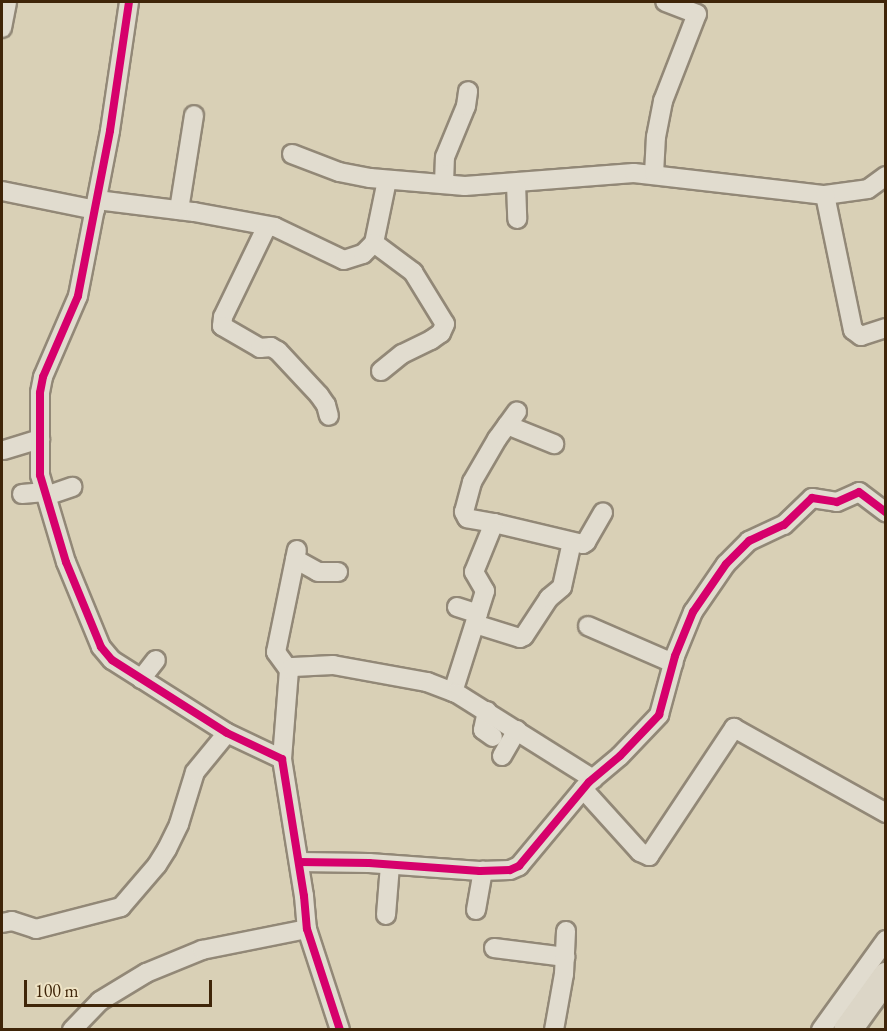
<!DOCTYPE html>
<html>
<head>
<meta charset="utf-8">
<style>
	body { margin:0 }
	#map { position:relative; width:887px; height:1031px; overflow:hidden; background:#d9d0b6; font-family:"EB Garamond",serif }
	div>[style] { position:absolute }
	.roads { filter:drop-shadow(2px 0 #928877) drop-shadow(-2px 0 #928877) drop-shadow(0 2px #928877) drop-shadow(0 -2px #928877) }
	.minor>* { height:18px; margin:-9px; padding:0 9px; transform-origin:9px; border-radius:9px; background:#e1dccf }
	.highway>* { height:27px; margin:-13.5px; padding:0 13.5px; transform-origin:13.5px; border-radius:13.5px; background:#dcd6c7 }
	.cycleway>* { height:8px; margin:-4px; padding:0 4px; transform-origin:4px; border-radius:4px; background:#d6006c }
	span { translate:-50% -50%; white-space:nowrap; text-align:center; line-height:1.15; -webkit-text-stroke:6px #efe4c6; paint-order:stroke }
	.frame { position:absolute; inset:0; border:3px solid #3f2509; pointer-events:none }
	.scale { position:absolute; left:24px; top:980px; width:188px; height:27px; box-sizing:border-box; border:3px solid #3f2509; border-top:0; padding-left:8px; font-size:18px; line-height:21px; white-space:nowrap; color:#3f2509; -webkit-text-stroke:4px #efe4c6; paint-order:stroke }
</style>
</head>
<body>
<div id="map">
	<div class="roads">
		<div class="minor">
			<i style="left:129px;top:2px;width:130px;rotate:98.4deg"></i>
			<i style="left:110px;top:131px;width:168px;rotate:101deg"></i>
			<i style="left:78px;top:296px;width:88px;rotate:113.4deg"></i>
			<i style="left:43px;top:377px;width:16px;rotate:101deg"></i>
			<i style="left:40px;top:393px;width:82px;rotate:90deg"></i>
			<i style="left:40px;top:475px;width:91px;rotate:73.4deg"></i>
			<i style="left:66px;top:562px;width:92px;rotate:67.6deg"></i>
			<i style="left:101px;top:647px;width:17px;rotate:50deg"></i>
			<i style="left:112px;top:660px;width:136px;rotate:32.4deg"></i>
			<i style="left:227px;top:733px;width:61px;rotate:25.3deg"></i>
			<i style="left:282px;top:759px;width:139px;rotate:80.9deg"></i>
			<i style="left:304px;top:896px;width:33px;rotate:85deg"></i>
			<i style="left:307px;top:929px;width:106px;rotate:71.9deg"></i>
			<i style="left:2px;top:28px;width:26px;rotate:-79deg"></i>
			<i style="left:292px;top:154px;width:50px;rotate:21deg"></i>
			<i style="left:339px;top:172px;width:32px;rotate:11deg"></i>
			<i style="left:370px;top:178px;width:95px;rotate:4.8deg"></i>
			<i style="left:465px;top:186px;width:169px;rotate:-4.4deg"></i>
			<i style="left:634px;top:173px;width:192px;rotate:6.6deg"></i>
			<i style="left:825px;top:195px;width:43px;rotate:-7.9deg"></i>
			<i style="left:868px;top:189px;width:22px;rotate:-36deg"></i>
			<i style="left:654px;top:174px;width:37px;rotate:-87deg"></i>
			<i style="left:656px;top:137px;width:37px;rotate:-79deg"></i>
			<i style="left:663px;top:101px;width:93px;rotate:-68.7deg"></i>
			<i style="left:697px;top:14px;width:34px;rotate:-159deg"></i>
			<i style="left:516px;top:183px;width:36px;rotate:88deg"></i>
			<i style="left:444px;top:184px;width:27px;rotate:-88deg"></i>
			<i style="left:445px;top:157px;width:55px;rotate:-67.6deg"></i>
			<i style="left:466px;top:106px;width:15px;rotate:-82deg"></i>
			<i style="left:2px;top:191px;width:95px;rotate:11.5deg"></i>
			<i style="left:825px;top:195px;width:138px;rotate:78.3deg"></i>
			<i style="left:853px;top:330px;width:10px;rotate:37deg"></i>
			<i style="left:861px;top:336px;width:26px;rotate:-18deg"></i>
			<i style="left:97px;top:200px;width:98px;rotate:7.1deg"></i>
			<i style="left:194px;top:212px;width:82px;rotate:10.5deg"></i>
			<i style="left:275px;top:227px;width:76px;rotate:25.6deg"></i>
			<i style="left:344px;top:260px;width:20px;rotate:-18deg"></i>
			<i style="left:363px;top:254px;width:16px;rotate:-45deg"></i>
			<i style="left:374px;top:243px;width:64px;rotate:-78.3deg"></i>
			<i style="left:179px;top:210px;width:96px;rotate:-81deg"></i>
			<i style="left:267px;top:226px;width:101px;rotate:115.8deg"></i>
			<i style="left:223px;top:317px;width:9px;rotate:96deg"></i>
			<i style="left:222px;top:326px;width:44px;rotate:30.1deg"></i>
			<i style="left:260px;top:348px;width:11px;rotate:-5deg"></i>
			<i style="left:271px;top:347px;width:8px;rotate:30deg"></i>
			<i style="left:278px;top:351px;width:60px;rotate:47deg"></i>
			<i style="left:319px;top:395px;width:12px;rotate:55deg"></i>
			<i style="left:326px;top:405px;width:11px;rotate:75deg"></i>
			<i style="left:374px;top:243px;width:49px;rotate:36.6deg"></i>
			<i style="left:413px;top:272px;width:61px;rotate:58.4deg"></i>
			<i style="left:445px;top:324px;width:10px;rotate:114deg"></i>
			<i style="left:441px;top:333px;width:12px;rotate:145deg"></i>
			<i style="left:431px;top:340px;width:32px;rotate:154deg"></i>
			<i style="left:402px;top:354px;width:27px;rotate:141deg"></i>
			<i style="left:507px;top:425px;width:51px;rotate:22deg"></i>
			<i style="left:4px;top:450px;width:38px;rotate:-17deg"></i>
			<i style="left:22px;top:494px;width:23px;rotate:-5deg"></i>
			<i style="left:46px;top:496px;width:28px;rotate:-19deg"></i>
			<i style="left:494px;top:523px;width:91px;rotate:13.3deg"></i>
			<i style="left:583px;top:544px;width:4px;rotate:-34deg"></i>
			<i style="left:586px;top:542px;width:34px;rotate:-60deg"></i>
			<i style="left:295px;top:559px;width:26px;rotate:29deg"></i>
			<i style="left:318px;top:572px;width:20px"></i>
			<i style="left:457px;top:607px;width:22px;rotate:18deg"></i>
			<i style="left:475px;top:624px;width:47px;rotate:17.3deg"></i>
			<i style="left:520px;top:638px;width:4px;rotate:-27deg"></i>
			<i style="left:524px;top:636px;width:45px;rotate:-56.7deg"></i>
			<i style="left:549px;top:598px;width:17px;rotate:-40deg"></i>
			<i style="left:562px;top:587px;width:46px;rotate:-77.5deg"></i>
			<i style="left:588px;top:626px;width:93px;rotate:23.5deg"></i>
			<i style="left:289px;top:670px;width:22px;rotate:-126deg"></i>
			<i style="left:276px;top:652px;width:104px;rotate:-78.4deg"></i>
			<i style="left:141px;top:679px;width:24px;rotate:-52deg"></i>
			<i style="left:453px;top:692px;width:106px;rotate:-72.4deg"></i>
			<i style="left:485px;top:591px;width:22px;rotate:-120deg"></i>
			<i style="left:474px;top:572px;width:53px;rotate:-67.8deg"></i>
			<i style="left:494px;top:523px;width:27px;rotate:-170deg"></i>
			<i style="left:467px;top:518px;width:7px;rotate:-117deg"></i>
			<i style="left:464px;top:512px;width:31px;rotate:-75deg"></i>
			<i style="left:472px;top:482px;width:50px;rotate:-59.8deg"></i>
			<i style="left:497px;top:439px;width:34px;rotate:-54deg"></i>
			<i style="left:487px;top:711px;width:19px;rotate:102deg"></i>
			<i style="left:483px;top:730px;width:12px;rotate:35deg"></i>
			<i style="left:502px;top:756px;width:30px;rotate:-60deg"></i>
			<i style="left:282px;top:759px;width:89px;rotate:-85.5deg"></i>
			<i style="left:289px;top:670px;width:5px;rotate:-37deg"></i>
			<i style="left:293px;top:667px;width:40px;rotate:-2.9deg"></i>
			<i style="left:333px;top:665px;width:96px;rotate:10.3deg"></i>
			<i style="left:427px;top:682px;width:31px;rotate:21deg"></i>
			<i style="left:456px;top:693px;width:162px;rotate:32.1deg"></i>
			<i style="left:583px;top:789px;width:85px;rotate:47.9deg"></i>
			<i style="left:640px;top:852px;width:10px;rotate:24deg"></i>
			<i style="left:649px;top:856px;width:154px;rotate:-56.4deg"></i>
			<i style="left:734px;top:728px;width:174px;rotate:29.2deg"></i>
			<i style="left:299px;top:862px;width:70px;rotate:0.8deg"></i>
			<i style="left:369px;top:863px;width:111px;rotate:4.1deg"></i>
			<i style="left:480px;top:871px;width:30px;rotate:-2deg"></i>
			<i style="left:510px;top:870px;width:10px;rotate:-24deg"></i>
			<i style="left:519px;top:866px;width:109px;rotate:-50.2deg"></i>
			<i style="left:589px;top:782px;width:40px;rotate:-40deg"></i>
			<i style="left:620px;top:756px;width:57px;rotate:-46.4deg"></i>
			<i style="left:659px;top:715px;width:61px;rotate:-74.8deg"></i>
			<i style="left:675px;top:656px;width:48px;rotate:-67.8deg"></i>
			<i style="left:693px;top:612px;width:58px;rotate:-55.5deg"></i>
			<i style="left:726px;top:564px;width:33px;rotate:-45deg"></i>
			<i style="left:749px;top:541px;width:38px;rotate:-25deg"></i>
			<i style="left:784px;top:525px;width:39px;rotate:-44deg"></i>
			<i style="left:812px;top:498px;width:25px;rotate:9deg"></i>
			<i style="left:837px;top:502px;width:24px;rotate:-24deg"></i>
			<i style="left:859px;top:492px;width:34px;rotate:37deg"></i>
			<i style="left:476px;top:910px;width:40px;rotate:-80deg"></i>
			<i style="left:386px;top:915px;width:50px;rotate:-85.4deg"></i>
			<i style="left:2px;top:923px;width:10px;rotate:-11deg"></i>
			<i style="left:12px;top:921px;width:25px;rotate:18deg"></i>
			<i style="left:36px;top:929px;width:88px;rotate:-14.5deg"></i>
			<i style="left:121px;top:907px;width:55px;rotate:-49.4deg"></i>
			<i style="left:157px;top:865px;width:19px;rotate:-58deg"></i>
			<i style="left:167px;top:849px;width:28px;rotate:-64deg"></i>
			<i style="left:179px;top:824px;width:54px;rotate:-72.9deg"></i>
			<i style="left:195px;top:772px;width:50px;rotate:-50.6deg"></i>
			<i style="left:494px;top:948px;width:72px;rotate:7.2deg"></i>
			<i style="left:72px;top:1030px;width:40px;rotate:-46deg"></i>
			<i style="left:100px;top:1001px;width:54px;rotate:-31.3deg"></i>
			<i style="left:146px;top:973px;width:61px;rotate:-22.3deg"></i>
			<i style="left:202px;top:950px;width:107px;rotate:-11.3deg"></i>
			<i style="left:554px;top:1030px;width:57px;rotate:-79.9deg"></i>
			<i style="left:564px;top:974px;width:43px;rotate:-87.3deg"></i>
			<i style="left:821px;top:1030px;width:111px;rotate:-54.2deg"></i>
		</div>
		<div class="highway">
			<i style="left:847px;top:1030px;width:67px;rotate:-54.2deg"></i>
		</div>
	</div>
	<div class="cycleway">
		<i style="left:129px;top:2px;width:130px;rotate:98.4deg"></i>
		<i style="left:110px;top:131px;width:168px;rotate:101deg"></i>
		<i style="left:78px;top:296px;width:88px;rotate:113.4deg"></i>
		<i style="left:43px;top:377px;width:16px;rotate:101deg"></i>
		<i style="left:40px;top:393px;width:82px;rotate:90deg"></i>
		<i style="left:40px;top:475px;width:91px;rotate:73.4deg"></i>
		<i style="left:66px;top:562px;width:92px;rotate:67.6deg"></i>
		<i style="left:101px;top:647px;width:17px;rotate:50deg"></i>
		<i style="left:112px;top:660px;width:136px;rotate:32.4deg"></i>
		<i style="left:227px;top:733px;width:61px;rotate:25.3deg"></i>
		<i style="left:282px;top:759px;width:139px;rotate:80.9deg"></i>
		<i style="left:304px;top:896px;width:33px;rotate:85deg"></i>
		<i style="left:307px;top:929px;width:106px;rotate:71.9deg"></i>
		<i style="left:299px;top:862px;width:70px;rotate:0.8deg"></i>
		<i style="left:369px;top:863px;width:111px;rotate:4.1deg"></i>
		<i style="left:480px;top:871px;width:30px;rotate:-2deg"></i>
		<i style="left:510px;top:870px;width:10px;rotate:-24deg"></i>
		<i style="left:519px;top:866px;width:109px;rotate:-50.2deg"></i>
		<i style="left:589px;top:782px;width:40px;rotate:-40deg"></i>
		<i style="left:620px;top:756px;width:57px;rotate:-46.4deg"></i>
		<i style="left:659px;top:715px;width:61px;rotate:-74.8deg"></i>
		<i style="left:675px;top:656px;width:48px;rotate:-67.8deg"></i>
		<i style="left:693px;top:612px;width:58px;rotate:-55.5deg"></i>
		<i style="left:726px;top:564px;width:33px;rotate:-45deg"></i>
		<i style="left:749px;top:541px;width:38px;rotate:-25deg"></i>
		<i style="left:784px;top:525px;width:39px;rotate:-44deg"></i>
		<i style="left:812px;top:498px;width:25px;rotate:9deg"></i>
		<i style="left:837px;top:502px;width:24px;rotate:-24deg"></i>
		<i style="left:859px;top:492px;width:34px;rotate:37deg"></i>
	</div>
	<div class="frame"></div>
	<div class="scale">100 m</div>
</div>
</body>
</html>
